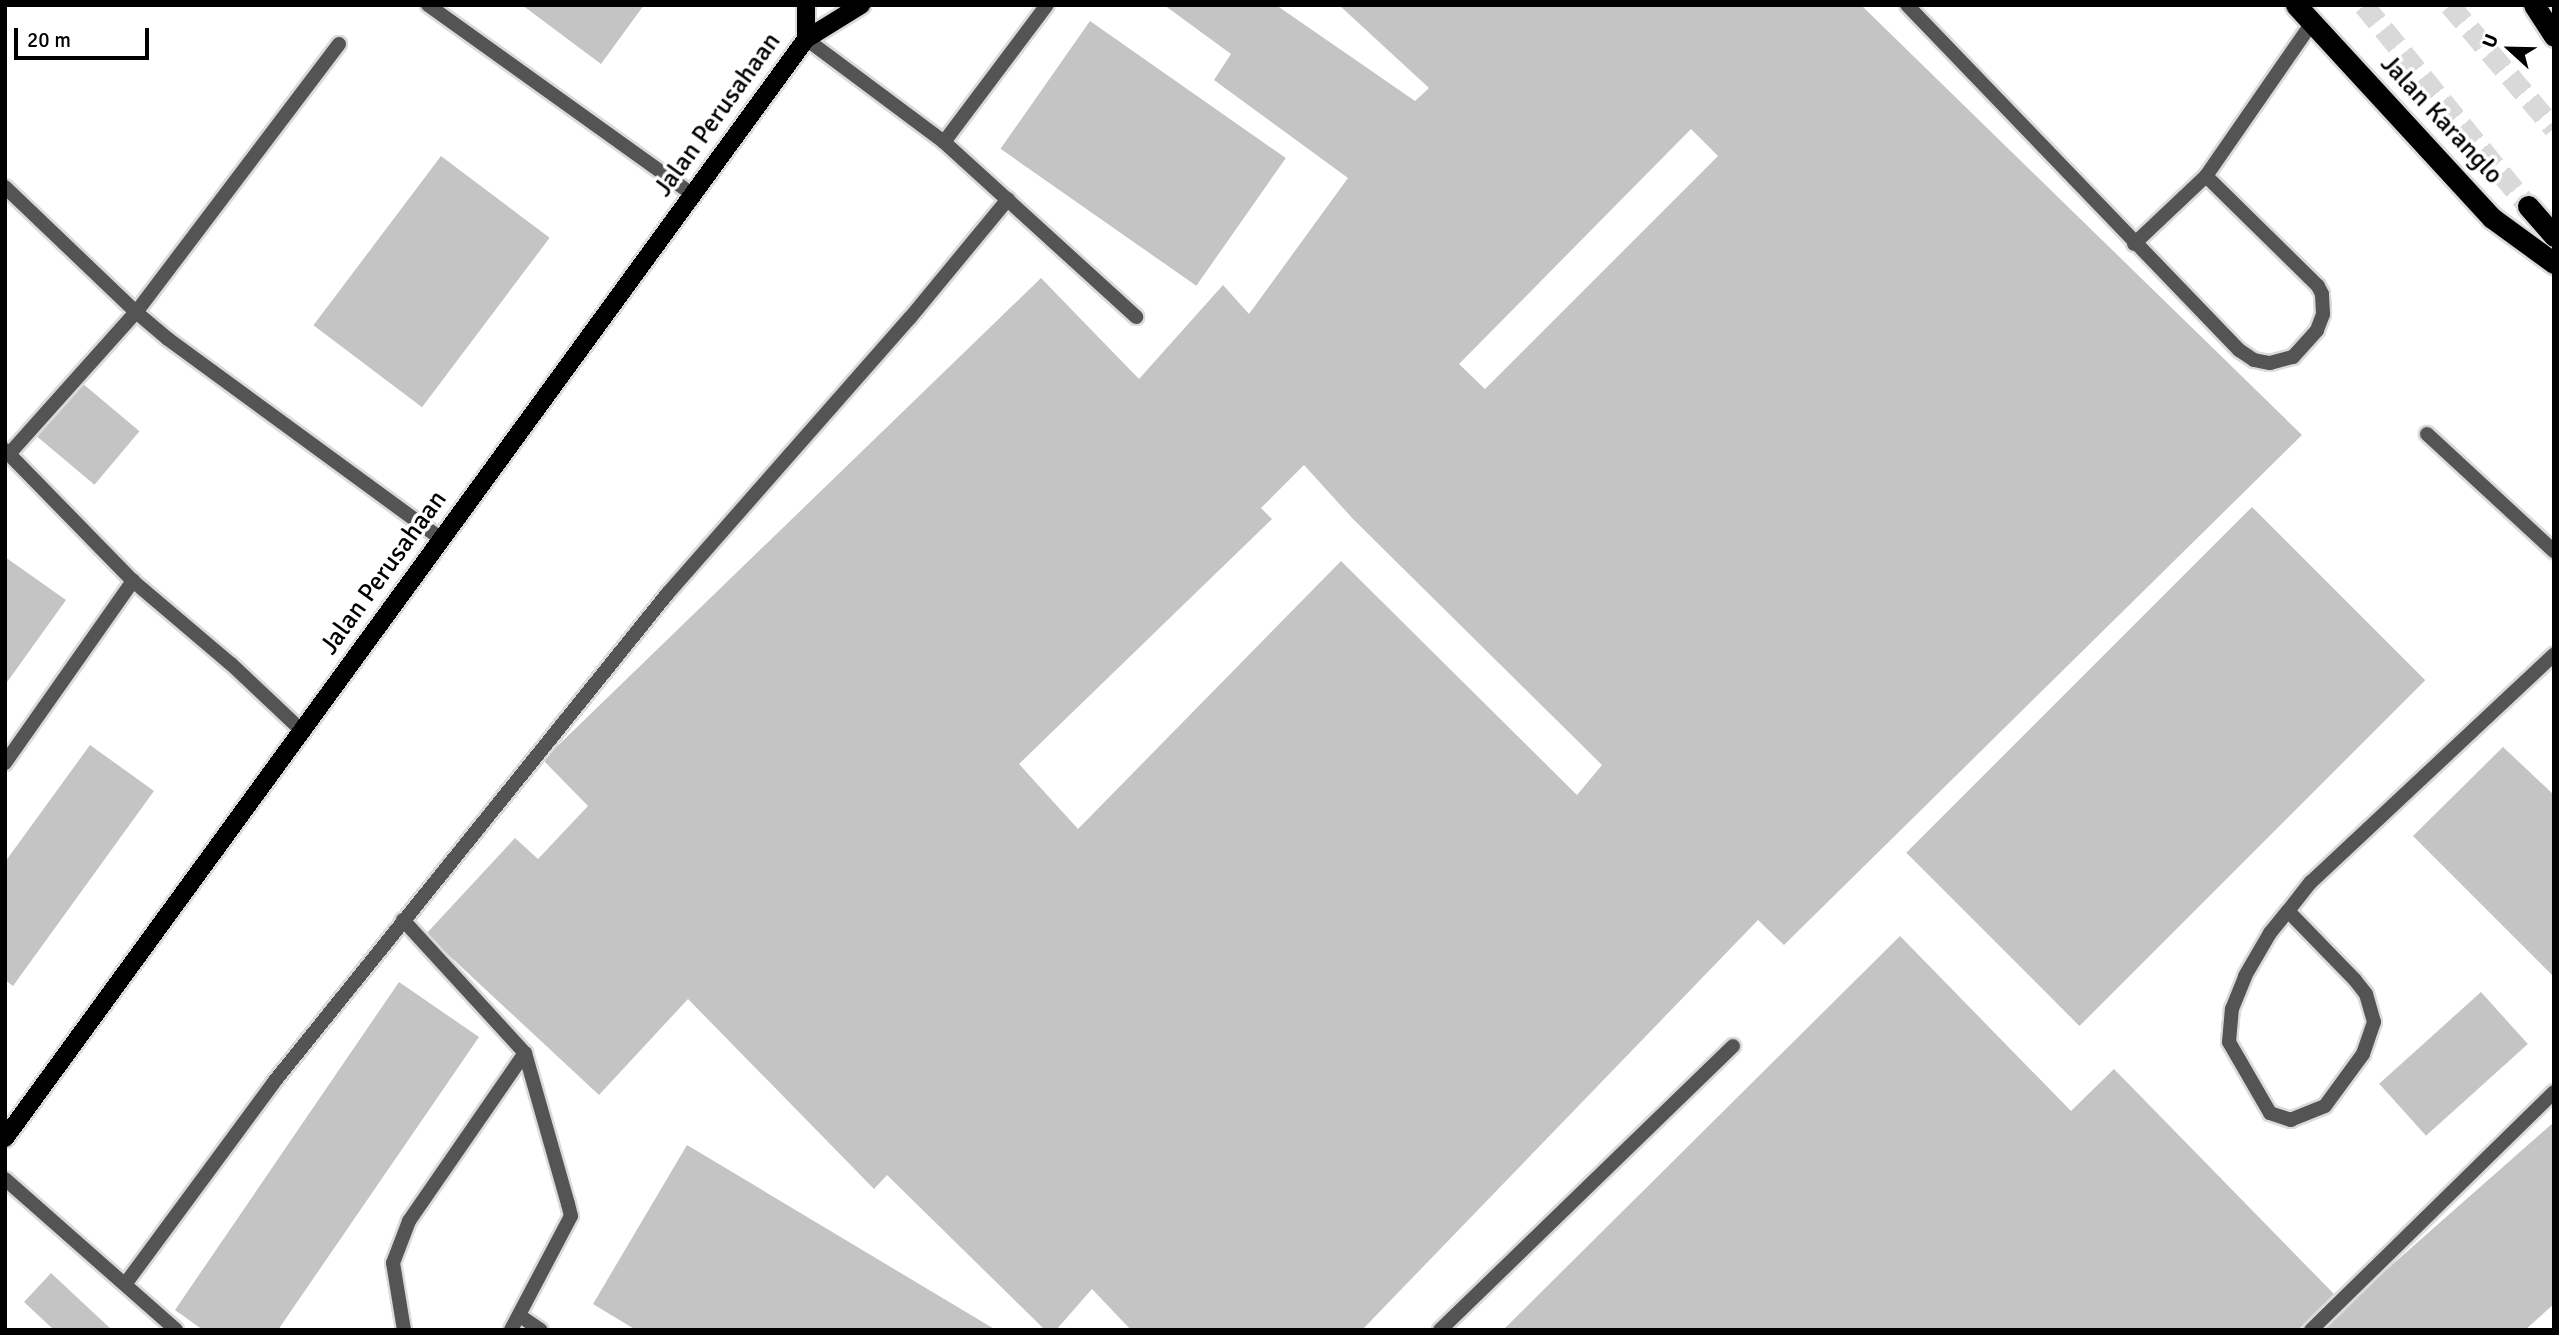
<!DOCTYPE html>
<html>
<head>
<meta charset="utf-8">
<style>
	body { margin:0 }
	#map { position:relative; width:2559px; height:1335px; overflow:hidden; background:#fff; font-family:Signika,sans-serif }
	div>[style] { position:absolute }
	.building>* { inset:0; background:#c4c4c4; transform-origin:0 0 }
	.highway-tunnel>* { height:21px; margin-top:-10.5px; transform-origin:0; background:repeating-linear-gradient(90deg,#d9d9d9 0 21px,transparent 0 31px) }
	.roads { filter:drop-shadow(2px 0 #dbdbdb) drop-shadow(-2px 0 #dbdbdb) drop-shadow(0 2px #dbdbdb) drop-shadow(0 -2px #dbdbdb) }
	.lane>* { height:14px; margin:-7px; padding:0 7px; transform-origin:7px; border-radius:7px; background:#545454 }
	.primary>* { height:18px; margin:-9px; padding:0 9px; transform-origin:9px; border-radius:9px; background:#000 }
	.highway>* { height:21px; margin:-10.5px; padding:0 10.5px; transform-origin:10.5px; border-radius:10.5px; background:#000 }
	span { translate:-50% -50%; white-space:nowrap; text-align:center; line-height:1.15; -webkit-text-stroke:7px #fff; paint-order:stroke }
	.street-label { font-size:26px; color:#000 }
	.frame { position:absolute; inset:0; border:7px solid #000; pointer-events:none }
	.north { position:absolute; left:2475px; top:14px; width:70px; height:70px; -webkit-text-stroke:5px #fff; paint-order:stroke; rotate:292deg; font-size:19px; font-weight:700; line-height:28px; text-align:center; color:#000 }
	.north::after { content:''; display:block; margin:auto; width:24px; height:32px; background:#000; clip-path:polygon(50% 0,100% 100%,50% 72%,0 100%) }
	.scale { position:absolute; left:14px; top:28px; width:135px; height:32px; box-sizing:border-box; border:4px solid #000; border-top:0; padding-left:9px; font-size:21px; line-height:24px; white-space:nowrap; color:#000; -webkit-text-stroke:5px #fff; paint-order:stroke }
</style>
</head>
<body>
<div id="map">
	<div class="building">
		<i style="clip-path:polygon(522px 5px,644px 5px,601px 64px)"></i>
		<i style="clip-path:polygon(evenodd,1164px 5px,1276px 5px,1415px 101px,1429px 88px,1339px 5px,1861px 5px,2302px 435px,1784px 945px,1758px 920px,1362px 1330px,1131px 1330px,1092px 1289px,1056px 1330px,1045px 1330px,887px 1175px,874px 1189px,688px 999px,599px 1095px,426px 934px,515px 838px,538px 859px,588px 806px,543px 760px,1041px 278px,1139px 379px,1223px 285px,1249px 314px,1348px 178px,1214px 80px,1231px 54px,1164px 5px,1691px 129px,1718px 156px,1485px 389px,1459px 364px,1691px 129px,1164px 5px,1304px 465px,1353px 519px,1602px 765px,1577px 795px,1341px 561px,1078px 829px,1019px 764px,1272px 519px,1261px 508px,1304px 465px)"></i>
		<i style="left:1090px;top:21px;width:239px;height:156px;rotate:35deg"></i>
		<i style="left:441px;top:156px;width:136px;height:212px;rotate:37deg"></i>
		<i style="left:82px;top:383px;width:75px;height:70px;rotate:40deg"></i>
		<i style="left:2252px;top:507px;width:245px;height:489px;rotate:45deg"></i>
		<i style="clip-path:polygon(5px 557px,66px 600px,5px 685px)"></i>
		<i style="clip-path:polygon(90px 745px,154px 791px,13px 986px,5px 980px,5px 862px)"></i>
		<i style="clip-path:polygon(2503px 747px,2554px 795px,2554px 977px,2413px 836px)"></i>
		<i style="clip-path:polygon(1900px 936px,2071px 1111px,2114px 1069px,2334px 1294px,2298px 1330px,1503px 1330px)"></i>
		<i style="clip-path:polygon(399px 982px,479px 1037px,278px 1330px,203px 1330px,175px 1310px)"></i>
		<i style="left:2481px;top:992px;width:70px;height:137px;rotate:48deg"></i>
		<i style="clip-path:polygon(2554px 1122px,2554px 1304px,2525px 1330px,2318px 1330px)"></i>
		<i style="clip-path:polygon(687px 1145px,996px 1330px,636px 1330px,593px 1304px)"></i>
		<i style="clip-path:polygon(51px 1273px,112px 1330px,54px 1330px,24px 1302px)"></i>
	</div>
	<div class="highway-tunnel">
		<i style="left:2364px;top:5px;width:259px;rotate:50.8deg"></i>
		<i style="left:2450px;top:5px;width:161px;rotate:49.8deg"></i>
	</div>
	<div class="roads">
		<div class="lane">
			<i style="left:428px;top:5px;width:326px;rotate:35.6deg"></i>
			<i style="left:1907px;top:5px;width:479px;rotate:46.1deg"></i>
			<i style="left:2239px;top:350px;width:18px;rotate:34deg"></i>
			<i style="left:2254px;top:360px;width:16px;rotate:11deg"></i>
			<i style="left:2270px;top:363px;width:24px;rotate:-15deg"></i>
			<i style="left:2293px;top:357px;width:36px;rotate:-48deg"></i>
			<i style="left:2317px;top:330px;width:17px;rotate:-69deg"></i>
			<i style="left:2323px;top:314px;width:20px;rotate:-93deg"></i>
			<i style="left:2322px;top:294px;width:9px;rotate:-117deg"></i>
			<i style="left:2318px;top:286px;width:157px;rotate:-135.5deg"></i>
			<i style="left:806px;top:39px;width:172px;rotate:36.7deg"></i>
			<i style="left:944px;top:142px;width:260px;rotate:42.3deg"></i>
			<i style="left:339px;top:44px;width:336px;rotate:127.1deg"></i>
			<i style="left:136px;top:312px;width:42px;rotate:40.2deg"></i>
			<i style="left:168px;top:339px;width:338px;rotate:36.2deg"></i>
			<i style="left:944px;top:142px;width:171px;rotate:-53.1deg"></i>
			<i style="left:5px;top:187px;width:181px;rotate:43.7deg"></i>
			<i style="left:136px;top:312px;width:191px;rotate:131.8deg"></i>
			<i style="left:2134px;top:244px;width:99px;rotate:-43.4deg"></i>
			<i style="left:2206px;top:176px;width:186px;rotate:-55.3deg"></i>
			<i style="left:2427px;top:434px;width:173px;rotate:42.7deg"></i>
			<i style="left:5px;top:450px;width:183px;rotate:45.7deg"></i>
			<i style="left:133px;top:581px;width:128px;rotate:40.3deg"></i>
			<i style="left:231px;top:664px;width:96px;rotate:43.3deg"></i>
			<i style="left:5px;top:763px;width:223px;rotate:-54.9deg"></i>
			<i style="left:2288px;top:911px;width:96px;rotate:45.8deg"></i>
			<i style="left:2355px;top:980px;width:18px;rotate:52deg"></i>
			<i style="left:2366px;top:994px;width:29px;rotate:74deg"></i>
			<i style="left:2374px;top:1022px;width:34px;rotate:109deg"></i>
			<i style="left:2363px;top:1054px;width:64px;rotate:126.2deg"></i>
			<i style="left:2325px;top:1106px;width:37px;rotate:158deg"></i>
			<i style="left:2291px;top:1120px;width:22px;rotate:-162deg"></i>
			<i style="left:2270px;top:1113px;width:82px;rotate:-120deg"></i>
			<i style="left:2229px;top:1042px;width:33px;rotate:-85deg"></i>
			<i style="left:2232px;top:1009px;width:35px;rotate:-68deg"></i>
			<i style="left:2245px;top:976px;width:50px;rotate:-59.8deg"></i>
			<i style="left:2270px;top:933px;width:28px;rotate:-51deg"></i>
			<i style="left:2288px;top:911px;width:37px;rotate:-52deg"></i>
			<i style="left:2311px;top:882px;width:333px;rotate:-43.1deg"></i>
			<i style="left:403px;top:920px;width:180px;rotate:47.5deg"></i>
			<i style="left:525px;top:1053px;width:157px;rotate:74.1deg"></i>
			<i style="left:568px;top:1204px;width:12px;rotate:76deg"></i>
			<i style="left:571px;top:1216px;width:129px;rotate:117.8deg"></i>
			<i style="left:5px;top:1179px;width:228px;rotate:41.4deg"></i>
			<i style="left:126px;top:1283px;width:250px;rotate:-53.6deg"></i>
			<i style="left:274px;top:1082px;width:628px;rotate:-51.14deg"></i>
			<i style="left:668px;top:593px;width:366px;rotate:-48.7deg"></i>
			<i style="left:910px;top:318px;width:154px;rotate:-50.5deg"></i>
			<i style="left:520px;top:1316px;width:25px;rotate:34deg"></i>
			<i style="left:404px;top:1330px;width:68px;rotate:-99.3deg"></i>
			<i style="left:393px;top:1263px;width:45px;rotate:-69.1deg"></i>
			<i style="left:409px;top:1221px;width:204px;rotate:-55.4deg"></i>
			<i style="left:1440px;top:1330px;width:408px;rotate:-44.1deg"></i>
			<i style="left:2311px;top:1330px;width:340px;rotate:-44.4deg"></i>
		</div>
		<div class="primary">
			<i style="left:806px;top:5px;width:34px;rotate:90deg"></i>
			<i style="left:5px;top:1138px;width:1360px;rotate:-53.91deg"></i>
			<i style="left:806px;top:39px;width:65px;rotate:-31.7deg"></i>
		</div>
		<div class="highway">
			<i style="left:2296px;top:5px;width:289px;rotate:47.4deg"></i>
			<i style="left:2492px;top:218px;width:77px;rotate:36deg"></i>
			<i style="left:2534px;top:5px;width:37px;rotate:57deg"></i>
			<i style="left:2528px;top:206px;width:40px;rotate:49deg"></i>
		</div>
	</div>
	<div class="street-label">
		<span style="left:718px;top:115px;rotate:-54deg">Jalan Perusahaan</span>
		<span style="left:2441px;top:120px;rotate:47deg">Jalan Karanglo</span>
		<span style="left:384px;top:573px;rotate:-54deg">Jalan Perusahaan</span>
	</div>
	<div class="frame"></div>
	<div class="north">U</div>
	<div class="scale">20 m</div>
</div>
</body>
</html>
